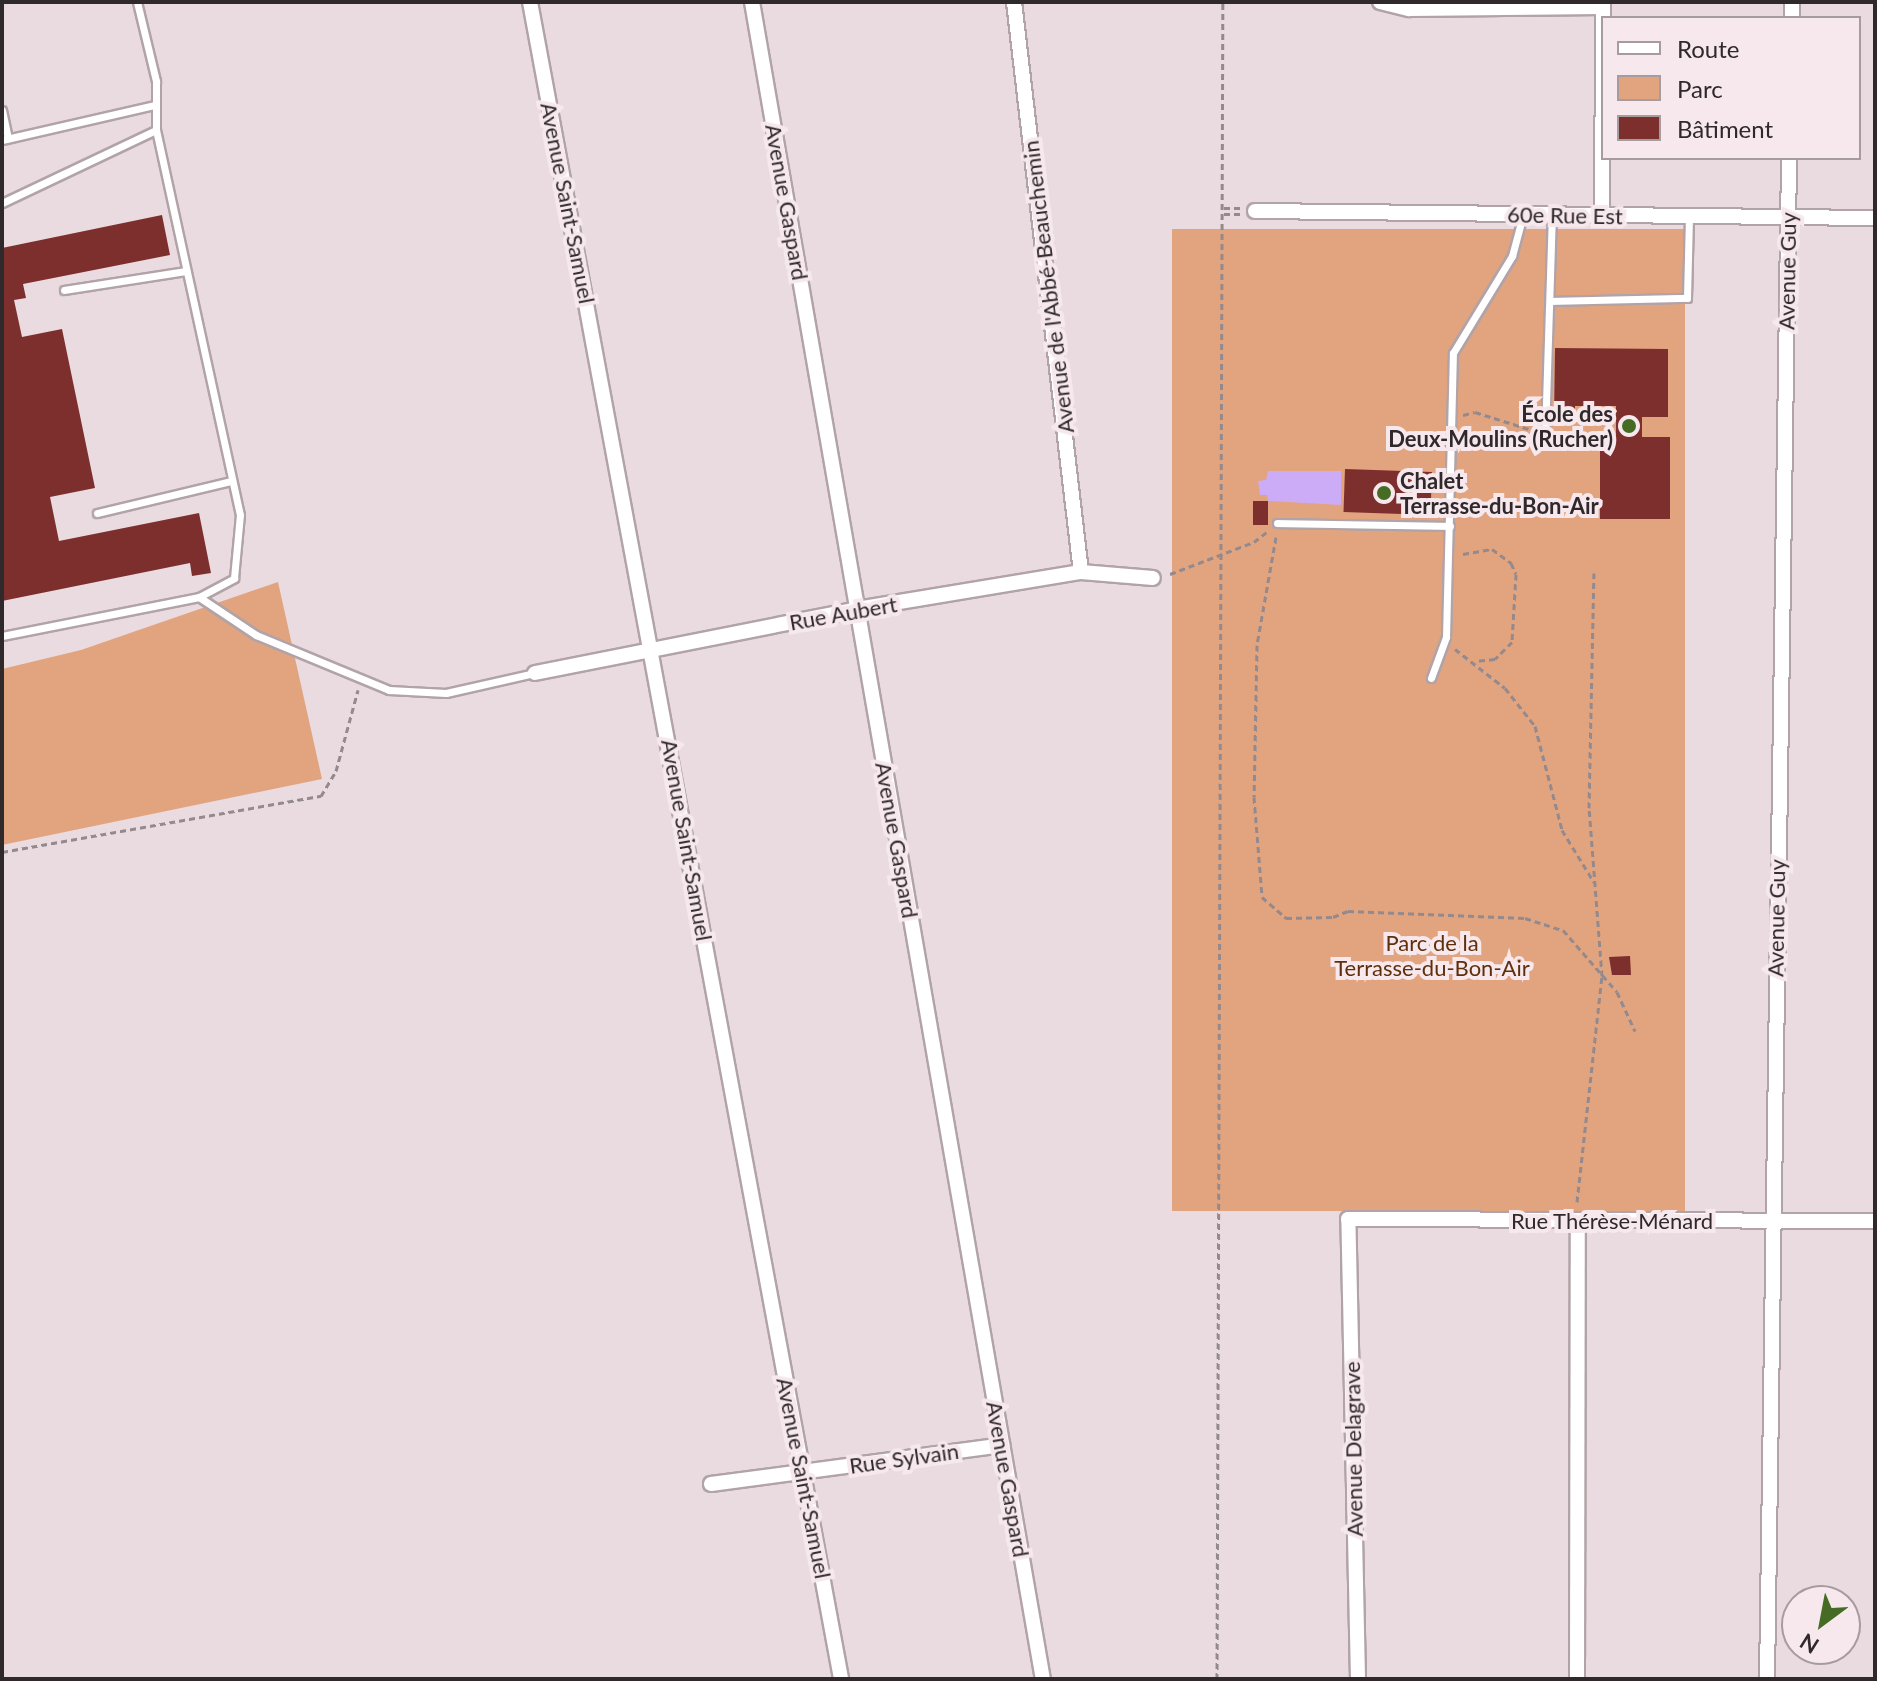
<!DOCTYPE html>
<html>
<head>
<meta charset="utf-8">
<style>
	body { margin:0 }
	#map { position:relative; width:1877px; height:1681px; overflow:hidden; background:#e9dbdf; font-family:Lato,sans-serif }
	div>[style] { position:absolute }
	.green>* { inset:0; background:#e1a47f; transform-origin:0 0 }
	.water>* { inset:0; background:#cdacf7 }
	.building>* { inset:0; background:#7d2f2d; transform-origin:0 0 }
	.path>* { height:3px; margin-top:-1.5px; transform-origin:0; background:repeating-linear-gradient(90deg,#94898d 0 6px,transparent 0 10px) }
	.roads { filter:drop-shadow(2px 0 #b1a3a7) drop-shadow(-2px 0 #b1a3a7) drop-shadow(0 2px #b1a3a7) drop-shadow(0 -2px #b1a3a7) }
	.lane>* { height:7px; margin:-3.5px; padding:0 3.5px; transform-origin:3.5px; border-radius:3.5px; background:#fff }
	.street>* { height:14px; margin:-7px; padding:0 7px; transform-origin:7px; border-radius:7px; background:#fff }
	.dots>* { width:22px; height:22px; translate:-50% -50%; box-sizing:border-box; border:4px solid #f6e8ec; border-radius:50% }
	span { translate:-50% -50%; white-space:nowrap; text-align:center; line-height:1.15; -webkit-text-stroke:8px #f6e8ec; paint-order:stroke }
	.street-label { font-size:22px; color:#2f292b }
	.poi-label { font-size:22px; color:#2f292b; font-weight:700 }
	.right { translate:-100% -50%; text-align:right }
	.left { translate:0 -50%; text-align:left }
	.park-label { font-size:22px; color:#5f2f0b }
	.frame { position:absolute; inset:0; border:4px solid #2f292b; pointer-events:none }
	.legend { position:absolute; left:1601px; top:16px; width:260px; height:144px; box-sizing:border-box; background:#f6e8ec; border:2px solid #a69c9f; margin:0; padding:10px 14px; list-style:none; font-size:24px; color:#2f292b }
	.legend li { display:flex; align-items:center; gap:16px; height:40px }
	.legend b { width:40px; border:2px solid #a69c9f }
	.north { position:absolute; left:1781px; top:1585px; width:80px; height:80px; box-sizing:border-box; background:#f6e8ec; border:2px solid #a69c9f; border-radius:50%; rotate:212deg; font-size:22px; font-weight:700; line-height:32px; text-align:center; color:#2f292b }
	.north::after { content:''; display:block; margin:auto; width:28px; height:36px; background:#456b25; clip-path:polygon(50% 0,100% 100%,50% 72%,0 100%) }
</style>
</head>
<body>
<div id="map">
	<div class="green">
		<i style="left:1685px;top:229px;width:982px;height:513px;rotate:90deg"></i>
		<i style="clip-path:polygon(278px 582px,322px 779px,2px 845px,2px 669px,81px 650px)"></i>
	</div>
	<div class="water">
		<i style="clip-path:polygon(1268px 471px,1341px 471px,1341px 505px,1268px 501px,1267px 495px,1260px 495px,1258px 481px,1266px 480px)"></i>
	</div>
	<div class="building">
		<i style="clip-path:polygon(162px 215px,170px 255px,23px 284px,26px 298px,14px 300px,22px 337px,62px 329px,95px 488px,50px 497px,59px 541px,199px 513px,211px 573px,192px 576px,190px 563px,2px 601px,2px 248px)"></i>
		<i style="clip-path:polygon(1555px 348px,1668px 349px,1668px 417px,1642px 417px,1642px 437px,1670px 437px,1670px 519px,1600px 519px,1600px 435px,1616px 435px,1616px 406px,1575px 406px,1575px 418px,1554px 418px)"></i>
		<i style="left:1345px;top:469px;width:87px;height:43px;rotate:2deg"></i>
		<i style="left:1253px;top:501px;width:15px;height:24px"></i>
		<i style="clip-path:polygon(1630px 956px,1631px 975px,1612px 975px,1609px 957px)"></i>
	</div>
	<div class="path">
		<i style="left:1224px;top:208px;width:17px"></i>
		<i style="left:1224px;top:214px;width:17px"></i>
		<i style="left:1463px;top:415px;width:12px;rotate:-14deg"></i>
		<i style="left:1475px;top:412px;width:60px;rotate:17.5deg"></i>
		<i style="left:1276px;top:537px;width:110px;rotate:100deg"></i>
		<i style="left:1257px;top:645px;width:152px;rotate:91.1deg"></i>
		<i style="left:1254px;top:797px;width:100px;rotate:85.4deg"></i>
		<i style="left:1262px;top:897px;width:32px;rotate:41deg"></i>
		<i style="left:1286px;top:918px;width:47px;rotate:-1.2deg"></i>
		<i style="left:1333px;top:917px;width:16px;rotate:-22deg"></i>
		<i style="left:1348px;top:911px;width:177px;rotate:2.3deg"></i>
		<i style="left:1525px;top:918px;width:40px;rotate:18deg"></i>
		<i style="left:1563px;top:930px;width:82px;rotate:48.9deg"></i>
		<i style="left:1617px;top:992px;width:43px;rotate:65.2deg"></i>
		<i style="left:1463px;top:554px;width:29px;rotate:-10deg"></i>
		<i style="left:1492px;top:549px;width:24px;rotate:36deg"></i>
		<i style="left:1511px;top:563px;width:12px;rotate:66deg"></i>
		<i style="left:1516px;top:574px;width:68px;rotate:93.4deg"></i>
		<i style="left:1512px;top:642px;width:24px;rotate:135deg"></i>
		<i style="left:1495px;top:659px;width:20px;rotate:174deg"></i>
		<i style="left:1170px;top:574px;width:90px;rotate:-20.9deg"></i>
		<i style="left:1254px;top:542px;width:18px;rotate:-38deg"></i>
		<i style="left:1455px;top:649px;width:63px;rotate:38deg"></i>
		<i style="left:1505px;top:688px;width:48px;rotate:51.7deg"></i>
		<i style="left:1535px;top:726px;width:107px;rotate:75.4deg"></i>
		<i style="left:1562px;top:830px;width:61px;rotate:58.4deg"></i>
		<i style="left:2px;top:852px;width:324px;rotate:-10deg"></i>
		<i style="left:321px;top:796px;width:29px;rotate:-59deg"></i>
		<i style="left:336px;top:771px;width:84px;rotate:-74.8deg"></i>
		<i style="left:1577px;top:1202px;width:227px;rotate:-83.7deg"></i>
		<i style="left:1602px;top:976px;width:169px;rotate:-94.4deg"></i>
		<i style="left:1589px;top:808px;width:235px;rotate:-88.8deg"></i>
		<i style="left:1217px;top:1679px;width:1677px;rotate:-89.8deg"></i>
	</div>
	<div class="roads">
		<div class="lane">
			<i style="left:2px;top:110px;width:29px;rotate:78deg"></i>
			<i style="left:2px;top:140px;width:157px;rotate:-12.9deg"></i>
			<i style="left:2px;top:203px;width:170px;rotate:-25.4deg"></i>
			<i style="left:64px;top:290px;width:123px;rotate:-8.9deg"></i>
			<i style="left:1552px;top:301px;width:135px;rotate:-1.3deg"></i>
			<i style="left:1687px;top:298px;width:81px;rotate:-88.6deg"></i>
			<i style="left:1545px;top:435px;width:220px;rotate:-88.2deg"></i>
			<i style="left:97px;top:513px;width:138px;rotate:-13.4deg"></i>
			<i style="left:1277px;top:523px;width:173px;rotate:1deg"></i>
			<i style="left:199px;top:597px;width:69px;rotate:33.7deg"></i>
			<i style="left:256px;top:635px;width:144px;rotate:22.5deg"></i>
			<i style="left:389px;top:690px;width:57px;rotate:3deg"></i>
			<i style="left:446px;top:693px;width:90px;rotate:-12.8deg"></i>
			<i style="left:2px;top:636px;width:201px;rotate:-11.2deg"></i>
			<i style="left:199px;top:597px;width:40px;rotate:-28deg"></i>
			<i style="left:234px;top:578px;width:63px;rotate:-84.6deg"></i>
			<i style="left:240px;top:515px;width:394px;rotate:-102.3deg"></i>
			<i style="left:156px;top:130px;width:49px;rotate:-90deg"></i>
			<i style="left:156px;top:81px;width:81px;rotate:-103.5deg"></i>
			<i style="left:1431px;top:678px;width:44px;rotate:-69.9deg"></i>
			<i style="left:1446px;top:637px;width:284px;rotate:-88.6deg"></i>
			<i style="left:1453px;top:353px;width:114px;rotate:-58.7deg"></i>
			<i style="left:1512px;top:256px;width:42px;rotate:-75deg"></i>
		</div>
		<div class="street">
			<i style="left:530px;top:2px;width:1706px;rotate:79.49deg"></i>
			<i style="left:752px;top:2px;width:1702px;rotate:80.16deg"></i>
			<i style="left:1014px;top:2px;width:574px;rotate:83.3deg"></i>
			<i style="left:1380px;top:2px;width:30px;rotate:14deg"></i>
			<i style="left:1409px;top:9px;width:194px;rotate:-0.6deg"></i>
			<i style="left:1792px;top:18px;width:16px;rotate:-90deg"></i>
			<i style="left:1255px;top:211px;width:620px;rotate:0.65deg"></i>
			<i style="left:1602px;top:216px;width:214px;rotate:-89.7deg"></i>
			<i style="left:535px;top:673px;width:328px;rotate:-11.2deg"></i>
			<i style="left:857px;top:609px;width:227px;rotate:-9.4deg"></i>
			<i style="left:1081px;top:572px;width:72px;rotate:4.8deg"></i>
			<i style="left:711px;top:1484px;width:294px;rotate:-7.6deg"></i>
			<i style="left:1358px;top:1679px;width:460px;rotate:-91.2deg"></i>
			<i style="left:1348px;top:1219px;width:527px;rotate:0.22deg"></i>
			<i style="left:1577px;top:1679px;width:457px;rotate:-89.9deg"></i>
			<i style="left:1767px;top:1679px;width:1521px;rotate:-89.17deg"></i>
		</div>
	</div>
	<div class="dots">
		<i style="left:1629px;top:426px;background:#456b25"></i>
		<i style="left:1384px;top:493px;background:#456b25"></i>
	</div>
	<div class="street-label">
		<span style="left:787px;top:202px;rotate:80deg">Avenue Gaspard</span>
		<span style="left:568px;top:203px;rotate:79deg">Avenue Saint-Samuel</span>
		<span style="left:1565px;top:215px;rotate:1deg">60e Rue Est</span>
		<span style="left:1787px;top:271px;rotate:-89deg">Avenue Guy</span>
		<span style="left:1048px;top:287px;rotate:-97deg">Avenue de l'Abbé-Beauchemin</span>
		<span style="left:843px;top:613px;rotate:-10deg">Rue Aubert</span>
		<span style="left:687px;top:840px;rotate:80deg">Avenue Saint-Samuel</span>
		<span style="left:897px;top:840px;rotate:80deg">Avenue Gaspard</span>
		<span style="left:1776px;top:918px;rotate:-89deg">Avenue Guy</span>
		<span style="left:1612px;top:1221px">Rue Thérèse-Ménard</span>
		<span style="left:1353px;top:1449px;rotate:-91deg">Avenue Delagrave</span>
		<span style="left:904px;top:1458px;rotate:-8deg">Rue Sylvain</span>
		<span style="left:804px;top:1478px;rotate:79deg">Avenue Saint-Samuel</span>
		<span style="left:1008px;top:1479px;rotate:80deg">Avenue Gaspard</span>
	</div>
	<div class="poi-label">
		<span class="right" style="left:1613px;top:426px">École des<br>Deux-Moulins (Rucher)</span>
		<span class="left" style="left:1400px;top:493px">Chalet<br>Terrasse-du-Bon-Air</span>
	</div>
	<div class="park-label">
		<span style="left:1432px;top:955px">Parc de la<br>Terrasse-du-Bon-Air</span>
	</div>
	<div class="frame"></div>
	<ul class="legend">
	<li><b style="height:10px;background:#fff"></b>Route</li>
	<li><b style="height:22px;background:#e1a47f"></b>Parc</li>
	<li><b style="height:22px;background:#7d2f2d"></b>Bâtiment</li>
	</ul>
	<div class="north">N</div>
</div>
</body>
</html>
